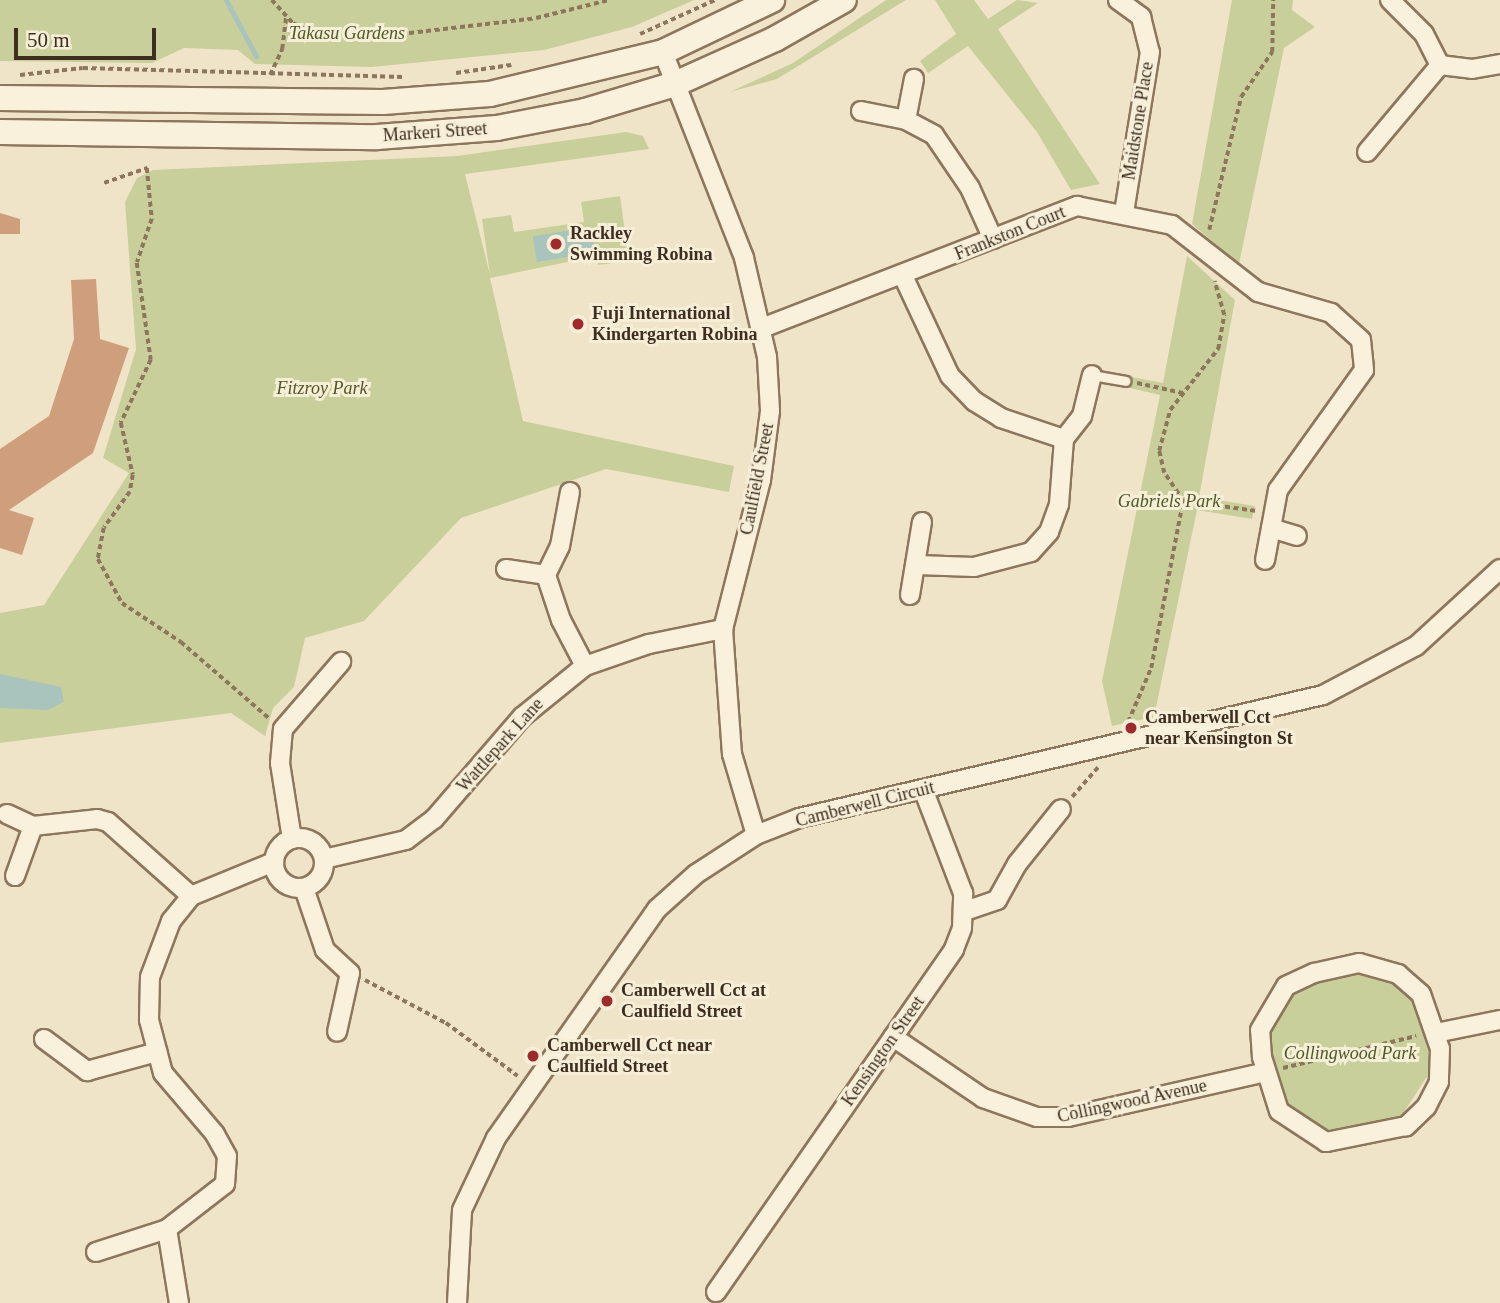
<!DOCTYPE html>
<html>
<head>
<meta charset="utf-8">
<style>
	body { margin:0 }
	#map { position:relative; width:1500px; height:1303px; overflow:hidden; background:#f0e4c8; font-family:Georgia,serif }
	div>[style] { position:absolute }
	.green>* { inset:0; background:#c9cf9b }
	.water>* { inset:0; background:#a9c4bc; transform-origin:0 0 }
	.stream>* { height:5px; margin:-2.5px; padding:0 2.5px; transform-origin:2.5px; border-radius:2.5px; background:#a9c4bc }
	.building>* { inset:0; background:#cf9f7d }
	.path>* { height:3.5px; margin-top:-1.75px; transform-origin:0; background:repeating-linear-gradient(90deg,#8d765c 0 5px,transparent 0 8.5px) }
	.roads { filter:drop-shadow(2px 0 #8d765c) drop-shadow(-2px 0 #8d765c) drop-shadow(0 2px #8d765c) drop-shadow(0 -2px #8d765c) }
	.lane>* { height:9px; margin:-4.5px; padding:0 4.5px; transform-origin:4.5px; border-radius:4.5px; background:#faf1dc }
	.street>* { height:18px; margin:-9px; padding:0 9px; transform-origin:9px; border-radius:9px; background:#faf1dc }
	.street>.ring { margin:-9px; padding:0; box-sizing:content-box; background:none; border:18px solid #faf1dc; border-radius:50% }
	.secondary>* { height:24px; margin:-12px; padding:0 12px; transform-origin:12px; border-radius:12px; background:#faf1dc }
	.dots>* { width:19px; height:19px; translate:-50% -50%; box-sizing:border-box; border:4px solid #f7eed8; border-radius:50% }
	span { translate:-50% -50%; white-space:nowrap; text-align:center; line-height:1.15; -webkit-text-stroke:6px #f7eed8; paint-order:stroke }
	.park-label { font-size:18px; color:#4d5a26; font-style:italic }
	.street-label { font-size:18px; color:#3d2e20 }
	.poi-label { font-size:18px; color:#3d2e20; font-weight:700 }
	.left { translate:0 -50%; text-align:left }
	.scale { position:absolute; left:14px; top:28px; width:142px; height:32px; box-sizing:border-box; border:4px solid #3d2e20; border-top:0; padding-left:9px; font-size:21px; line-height:24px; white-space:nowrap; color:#3d2e20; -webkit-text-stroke:5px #f7eed8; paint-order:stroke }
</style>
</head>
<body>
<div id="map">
	<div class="green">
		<i style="clip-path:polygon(0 0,694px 0,632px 27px,544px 50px,372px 67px,255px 64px,238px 50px,184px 48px,152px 63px,0 61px)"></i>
		<i style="clip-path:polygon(886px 0,906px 0,777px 79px,730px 92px,793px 63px)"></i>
		<i style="clip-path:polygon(935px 0,974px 0,988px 19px,1017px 0,1038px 3px,998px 29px,1100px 184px,1071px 190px,1037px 132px,968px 46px,928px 73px,920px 61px,956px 34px)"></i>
		<i style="clip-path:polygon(1232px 0,1293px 0,1292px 10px,1315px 27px,1284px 48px,1239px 264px,1192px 224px)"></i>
		<i style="clip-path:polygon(626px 132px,643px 136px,649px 149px,465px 174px,490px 275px,482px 219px,511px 215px,514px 232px,584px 222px,581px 202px,620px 196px,629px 261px,598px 265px,597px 256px,490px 278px,523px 421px,734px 466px,729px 492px,606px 469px,461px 518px,364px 621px,305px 638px,294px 687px,273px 708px,265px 736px,231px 713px,0 743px,0 613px,44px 605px,129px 473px,103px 458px,136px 349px,125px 202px,137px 178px,153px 170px,457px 156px)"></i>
		<i style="clip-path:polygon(1187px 256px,1235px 300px,1199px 497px,1255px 506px,1252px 519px,1197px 510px,1154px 717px,1112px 726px,1102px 681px,1160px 395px,1130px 388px,1132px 377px,1163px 383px)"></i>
		<i style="clip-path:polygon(1358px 969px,1415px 994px,1434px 1077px,1426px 1078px,1404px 1112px,1404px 1121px,1327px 1130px,1294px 1110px,1284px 1110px,1268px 1054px,1267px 1027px,1298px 985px)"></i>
	</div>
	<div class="water">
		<i style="left:591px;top:227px;width:26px;height:59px;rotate:81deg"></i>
		<i style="clip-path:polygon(0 674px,61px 687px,64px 702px,48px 710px,0 708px)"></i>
	</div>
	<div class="stream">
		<i style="left:226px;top:0;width:64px;rotate:61.8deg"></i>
	</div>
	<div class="building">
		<i style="clip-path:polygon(0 213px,20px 219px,20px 234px,0 234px)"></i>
		<i style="clip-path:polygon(96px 279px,100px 339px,129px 348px,93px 453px,9px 510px,34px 518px,22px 555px,0 548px,0 449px,49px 416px,74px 339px,71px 280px)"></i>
	</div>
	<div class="path">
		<i style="left:272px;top:0;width:31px;rotate:48deg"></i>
		<i style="left:293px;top:23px;width:18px;rotate:27deg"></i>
		<i style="left:309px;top:31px;width:58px;rotate:6.9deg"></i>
		<i style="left:367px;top:38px;width:170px;rotate:-6.7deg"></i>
		<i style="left:536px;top:18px;width:75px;rotate:-13.9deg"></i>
		<i style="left:640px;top:34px;width:82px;rotate:-24.4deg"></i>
		<i style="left:456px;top:73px;width:56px;rotate:-8.3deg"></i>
		<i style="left:20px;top:75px;width:63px;rotate:-6.3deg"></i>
		<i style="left:83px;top:68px;width:320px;rotate:1.6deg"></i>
		<i style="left:270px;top:75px;width:29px;rotate:-65deg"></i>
		<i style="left:282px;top:49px;width:32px;rotate:-83deg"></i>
		<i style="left:104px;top:183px;width:46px;rotate:-19.2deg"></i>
		<i style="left:147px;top:168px;width:51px;rotate:84.4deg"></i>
		<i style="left:152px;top:219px;width:46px;rotate:108.8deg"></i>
		<i style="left:137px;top:263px;width:98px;rotate:81.8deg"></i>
		<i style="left:151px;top:360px;width:70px;rotate:115.5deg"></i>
		<i style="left:121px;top:423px;width:53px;rotate:77deg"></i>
		<i style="left:133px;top:475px;width:17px;rotate:100deg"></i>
		<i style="left:130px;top:492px;width:44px;rotate:125.8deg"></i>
		<i style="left:104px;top:528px;width:32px;rotate:101deg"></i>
		<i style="left:98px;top:559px;width:50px;rotate:61.4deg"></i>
		<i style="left:122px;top:603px;width:71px;rotate:33.5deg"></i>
		<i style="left:181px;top:642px;width:118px;rotate:40.9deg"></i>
		<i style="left:1209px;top:230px;width:137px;rotate:-76.5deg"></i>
		<i style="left:1241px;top:97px;width:55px;rotate:-55.4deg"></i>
		<i style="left:1272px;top:52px;width:52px;rotate:-88.9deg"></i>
		<i style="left:1137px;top:383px;width:47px;rotate:12.3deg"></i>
		<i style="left:1183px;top:501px;width:75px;rotate:7.7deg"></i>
		<i style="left:1128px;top:722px;width:59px;rotate:-66.9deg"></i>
		<i style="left:1151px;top:668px;width:170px;rotate:-79.2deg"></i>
		<i style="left:1183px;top:501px;width:34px;rotate:-124deg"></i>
		<i style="left:1164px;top:473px;width:23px;rotate:-103deg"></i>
		<i style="left:1159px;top:451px;width:42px;rotate:-75deg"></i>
		<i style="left:1170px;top:410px;width:78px;rotate:-51.8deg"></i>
		<i style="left:1218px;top:349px;width:35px;rotate:-80deg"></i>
		<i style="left:1224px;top:315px;width:35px;rotate:-106deg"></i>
		<i style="left:1072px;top:797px;width:41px;rotate:-48.9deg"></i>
		<i style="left:365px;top:980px;width:92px;rotate:28deg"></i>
		<i style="left:446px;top:1023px;width:89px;rotate:36.4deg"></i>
		<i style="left:1283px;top:1068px;width:137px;rotate:-13.5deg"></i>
	</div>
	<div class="roads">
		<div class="lane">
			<i style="left:1092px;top:375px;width:34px;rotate:10deg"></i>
		</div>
		<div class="street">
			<i style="left:1118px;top:0;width:29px;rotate:36deg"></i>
			<i style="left:1141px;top:17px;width:36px;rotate:76deg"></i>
			<i style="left:1150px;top:52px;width:163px;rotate:99.2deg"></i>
			<i style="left:1390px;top:0;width:48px;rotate:45deg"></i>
			<i style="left:1424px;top:34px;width:35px;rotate:63deg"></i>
			<i style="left:663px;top:52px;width:221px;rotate:68.5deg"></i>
			<i style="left:744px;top:258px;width:102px;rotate:76.9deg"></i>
			<i style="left:767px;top:357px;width:54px;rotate:86.8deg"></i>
			<i style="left:770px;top:411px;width:70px;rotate:97.4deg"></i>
			<i style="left:761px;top:480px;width:154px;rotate:104.3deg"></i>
			<i style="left:723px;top:629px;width:125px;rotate:85.9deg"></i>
			<i style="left:732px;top:754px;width:84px;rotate:73.5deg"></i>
			<i style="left:1440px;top:65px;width:32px;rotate:7deg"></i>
			<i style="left:1472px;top:69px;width:28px;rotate:-10deg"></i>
			<i style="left:861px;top:111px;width:46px;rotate:11.3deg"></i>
			<i style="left:906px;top:120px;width:32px;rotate:28deg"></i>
			<i style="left:934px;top:135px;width:64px;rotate:55.8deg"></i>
			<i style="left:970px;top:188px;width:56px;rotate:65.7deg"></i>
			<i style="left:906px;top:120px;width:42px;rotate:-79deg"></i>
			<i style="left:1367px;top:152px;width:114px;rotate:-50deg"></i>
			<i style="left:904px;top:278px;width:108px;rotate:64.9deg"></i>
			<i style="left:950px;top:376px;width:35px;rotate:46deg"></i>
			<i style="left:974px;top:401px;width:32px;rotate:32deg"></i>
			<i style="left:1001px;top:418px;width:66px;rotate:18.4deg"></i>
			<i style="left:762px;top:328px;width:338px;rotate:-21.2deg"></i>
			<i style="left:1077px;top:206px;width:97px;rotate:11.3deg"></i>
			<i style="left:1172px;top:225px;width:109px;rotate:37.9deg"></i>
			<i style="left:1258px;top:292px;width:76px;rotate:16deg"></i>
			<i style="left:1331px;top:313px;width:40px;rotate:42deg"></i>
			<i style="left:1361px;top:340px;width:30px;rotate:84deg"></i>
			<i style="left:1364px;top:370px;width:148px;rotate:125.6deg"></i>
			<i style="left:1278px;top:490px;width:71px;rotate:100.5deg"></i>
			<i style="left:570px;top:492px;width:55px;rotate:100.5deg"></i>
			<i style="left:560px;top:546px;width:32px;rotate:116deg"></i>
			<i style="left:546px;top:575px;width:47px;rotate:71.6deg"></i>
			<i style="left:561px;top:620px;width:52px;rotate:62.4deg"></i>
			<i style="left:1271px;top:528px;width:27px;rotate:17deg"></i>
			<i style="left:917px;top:565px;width:57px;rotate:2deg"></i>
			<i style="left:974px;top:567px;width:59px;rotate:-14.7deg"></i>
			<i style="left:1031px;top:552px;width:27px;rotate:-48deg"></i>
			<i style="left:1049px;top:532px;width:30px;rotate:-70deg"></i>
			<i style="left:1059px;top:504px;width:65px;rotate:-85.6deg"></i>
			<i style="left:1064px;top:439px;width:29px;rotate:-52deg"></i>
			<i style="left:1082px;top:416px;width:42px;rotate:-76.3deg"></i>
			<i style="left:506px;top:569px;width:40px;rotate:8.5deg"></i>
			<i style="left:910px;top:595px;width:74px;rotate:-80.7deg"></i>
			<i style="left:7px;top:814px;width:29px;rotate:25deg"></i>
			<i class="ring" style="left:274px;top:838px;width:32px;height:32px"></i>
			<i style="left:292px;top:839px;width:77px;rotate:-99deg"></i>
			<i style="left:280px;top:763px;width:34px;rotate:-85deg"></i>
			<i style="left:283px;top:729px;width:89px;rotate:-49.1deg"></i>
			<i style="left:324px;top:859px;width:84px;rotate:-13deg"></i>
			<i style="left:406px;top:840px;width:35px;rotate:-37deg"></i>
			<i style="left:434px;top:819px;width:135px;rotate:-49.2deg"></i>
			<i style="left:522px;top:717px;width:81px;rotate:-39deg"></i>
			<i style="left:585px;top:666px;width:68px;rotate:-19deg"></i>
			<i style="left:649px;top:644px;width:76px;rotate:-11.5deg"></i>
			<i style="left:15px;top:876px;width:53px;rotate:-70.2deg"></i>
			<i style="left:33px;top:826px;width:64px;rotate:-6.2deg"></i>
			<i style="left:97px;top:819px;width:11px;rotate:15deg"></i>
			<i style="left:108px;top:822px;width:111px;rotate:41.7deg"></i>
			<i style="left:304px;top:888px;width:65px;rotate:71.3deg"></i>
			<i style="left:325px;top:950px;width:34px;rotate:43deg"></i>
			<i style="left:350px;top:973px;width:60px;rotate:102.4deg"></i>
			<i style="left:965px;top:911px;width:34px;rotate:-19deg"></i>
			<i style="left:997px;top:900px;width:41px;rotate:-60.9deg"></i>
			<i style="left:1017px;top:864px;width:70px;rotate:-51.3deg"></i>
			<i style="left:1359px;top:963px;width:41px;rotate:15.8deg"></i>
			<i style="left:1398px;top:974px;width:30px;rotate:41deg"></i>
			<i style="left:1421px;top:994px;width:58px;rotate:70.9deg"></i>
			<i style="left:1440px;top:1049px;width:33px;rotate:92deg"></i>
			<i style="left:1439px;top:1082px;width:28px;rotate:117deg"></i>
			<i style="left:1426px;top:1107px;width:28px;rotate:136deg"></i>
			<i style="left:1406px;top:1126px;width:82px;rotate:168.7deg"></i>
			<i style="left:1326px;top:1142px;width:56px;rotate:-146.6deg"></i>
			<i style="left:1279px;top:1111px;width:57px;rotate:-107.5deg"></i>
			<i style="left:1262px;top:1057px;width:27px;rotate:-94deg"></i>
			<i style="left:1260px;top:1030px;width:51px;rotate:-59.4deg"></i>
			<i style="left:1286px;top:986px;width:31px;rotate:-25deg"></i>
			<i style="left:1314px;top:973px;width:46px;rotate:-12.5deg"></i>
			<i style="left:1436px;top:1033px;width:65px;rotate:-11.5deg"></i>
			<i style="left:893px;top:1037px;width:109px;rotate:34.1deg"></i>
			<i style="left:983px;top:1098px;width:57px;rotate:19.4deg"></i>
			<i style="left:1037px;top:1117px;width:31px"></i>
			<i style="left:1068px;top:1117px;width:203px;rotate:-12.8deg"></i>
			<i style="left:44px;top:1039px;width:54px;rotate:36.7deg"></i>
			<i style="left:87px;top:1071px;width:73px;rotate:-15.2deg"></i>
			<i style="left:167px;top:1229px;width:75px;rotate:80.8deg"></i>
			<i style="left:96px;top:1252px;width:75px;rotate:-17.9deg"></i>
			<i style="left:167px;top:1229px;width:73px;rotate:-37.8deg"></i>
			<i style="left:225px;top:1184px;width:28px;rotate:-86deg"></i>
			<i style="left:227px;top:1156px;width:25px;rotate:-119deg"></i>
			<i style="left:215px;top:1134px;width:80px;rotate:-130.4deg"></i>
			<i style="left:163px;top:1073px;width:55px;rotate:-104.8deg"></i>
			<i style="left:149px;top:1020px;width:43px;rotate:-88.7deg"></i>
			<i style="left:150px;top:977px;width:60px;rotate:-69.4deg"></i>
			<i style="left:171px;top:921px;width:32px;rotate:-51deg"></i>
			<i style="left:191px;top:896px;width:90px;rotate:-22.3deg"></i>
			<i style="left:716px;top:1292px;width:417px;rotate:-55.2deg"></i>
			<i style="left:954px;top:949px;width:22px;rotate:-69deg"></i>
			<i style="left:962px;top:928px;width:35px;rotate:-88deg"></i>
			<i style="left:963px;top:893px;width:111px;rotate:-111deg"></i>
			<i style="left:457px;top:1303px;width:93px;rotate:-86.9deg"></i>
			<i style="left:462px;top:1210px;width:80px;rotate:-64.7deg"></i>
			<i style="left:496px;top:1138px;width:280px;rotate:-54.9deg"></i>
			<i style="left:657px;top:909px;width:52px;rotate:-41.9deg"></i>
			<i style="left:696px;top:874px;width:72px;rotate:-33deg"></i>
			<i style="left:756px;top:835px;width:46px;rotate:-21.6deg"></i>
			<i style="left:799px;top:818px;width:538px;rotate:-13.21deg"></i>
			<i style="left:1323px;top:695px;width:105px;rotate:-27.8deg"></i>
			<i style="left:1416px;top:646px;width:114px;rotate:-42.5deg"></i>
		</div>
		<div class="secondary">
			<i style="left:0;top:98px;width:383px;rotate:0.6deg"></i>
			<i style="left:383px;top:102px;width:107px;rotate:-4.3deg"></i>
			<i style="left:490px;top:94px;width:178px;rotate:-13.6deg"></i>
			<i style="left:663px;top:52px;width:121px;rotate:-25.5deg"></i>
			<i style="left:0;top:132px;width:377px;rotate:0.8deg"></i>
			<i style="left:377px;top:137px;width:120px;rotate:-4.3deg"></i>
			<i style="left:497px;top:128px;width:90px;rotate:-10.9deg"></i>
			<i style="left:585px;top:111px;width:94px;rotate:-16.7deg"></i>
			<i style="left:675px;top:84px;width:110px;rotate:-24.2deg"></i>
			<i style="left:775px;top:39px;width:79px;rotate:-29.5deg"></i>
		</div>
	</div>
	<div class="dots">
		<i style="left:556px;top:244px;background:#9e2a2b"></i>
		<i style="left:578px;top:324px;background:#9e2a2b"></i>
		<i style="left:1131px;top:728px;background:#9e2a2b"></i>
		<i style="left:607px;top:1001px;background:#9e2a2b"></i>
		<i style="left:533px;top:1056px;background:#9e2a2b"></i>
	</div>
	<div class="park-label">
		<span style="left:347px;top:33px">Takasu Gardens</span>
		<span style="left:322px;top:388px">Fitzroy Park</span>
		<span style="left:1169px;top:501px">Gabriels Park</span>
		<span style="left:1350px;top:1053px">Collingwood Park</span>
	</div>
	<div class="street-label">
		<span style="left:1138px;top:121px;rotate:-81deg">Maidstone Place</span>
		<span style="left:435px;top:132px;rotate:-4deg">Markeri Street</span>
		<span style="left:1010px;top:233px;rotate:-22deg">Frankston Court</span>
		<span style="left:757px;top:479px;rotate:-79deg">Caulfield Street</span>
		<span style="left:500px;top:745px;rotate:-48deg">Wattlepark Lane</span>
		<span style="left:865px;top:804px;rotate:-14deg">Camberwell Circuit</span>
		<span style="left:883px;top:1051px;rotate:-55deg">Kensington Street</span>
		<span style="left:1132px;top:1101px;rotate:-12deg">Collingwood Avenue</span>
	</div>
	<div class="poi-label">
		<span class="left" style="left:570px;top:244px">Rackley<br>Swimming Robina</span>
		<span class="left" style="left:592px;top:324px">Fuji International<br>Kindergarten Robina</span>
		<span class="left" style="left:1145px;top:728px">Camberwell Cct<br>near Kensington St</span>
		<span class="left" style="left:621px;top:1001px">Camberwell Cct at<br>Caulfield Street</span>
		<span class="left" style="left:547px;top:1056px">Camberwell Cct near<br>Caulfield Street</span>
	</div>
	<div class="scale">50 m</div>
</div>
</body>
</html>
